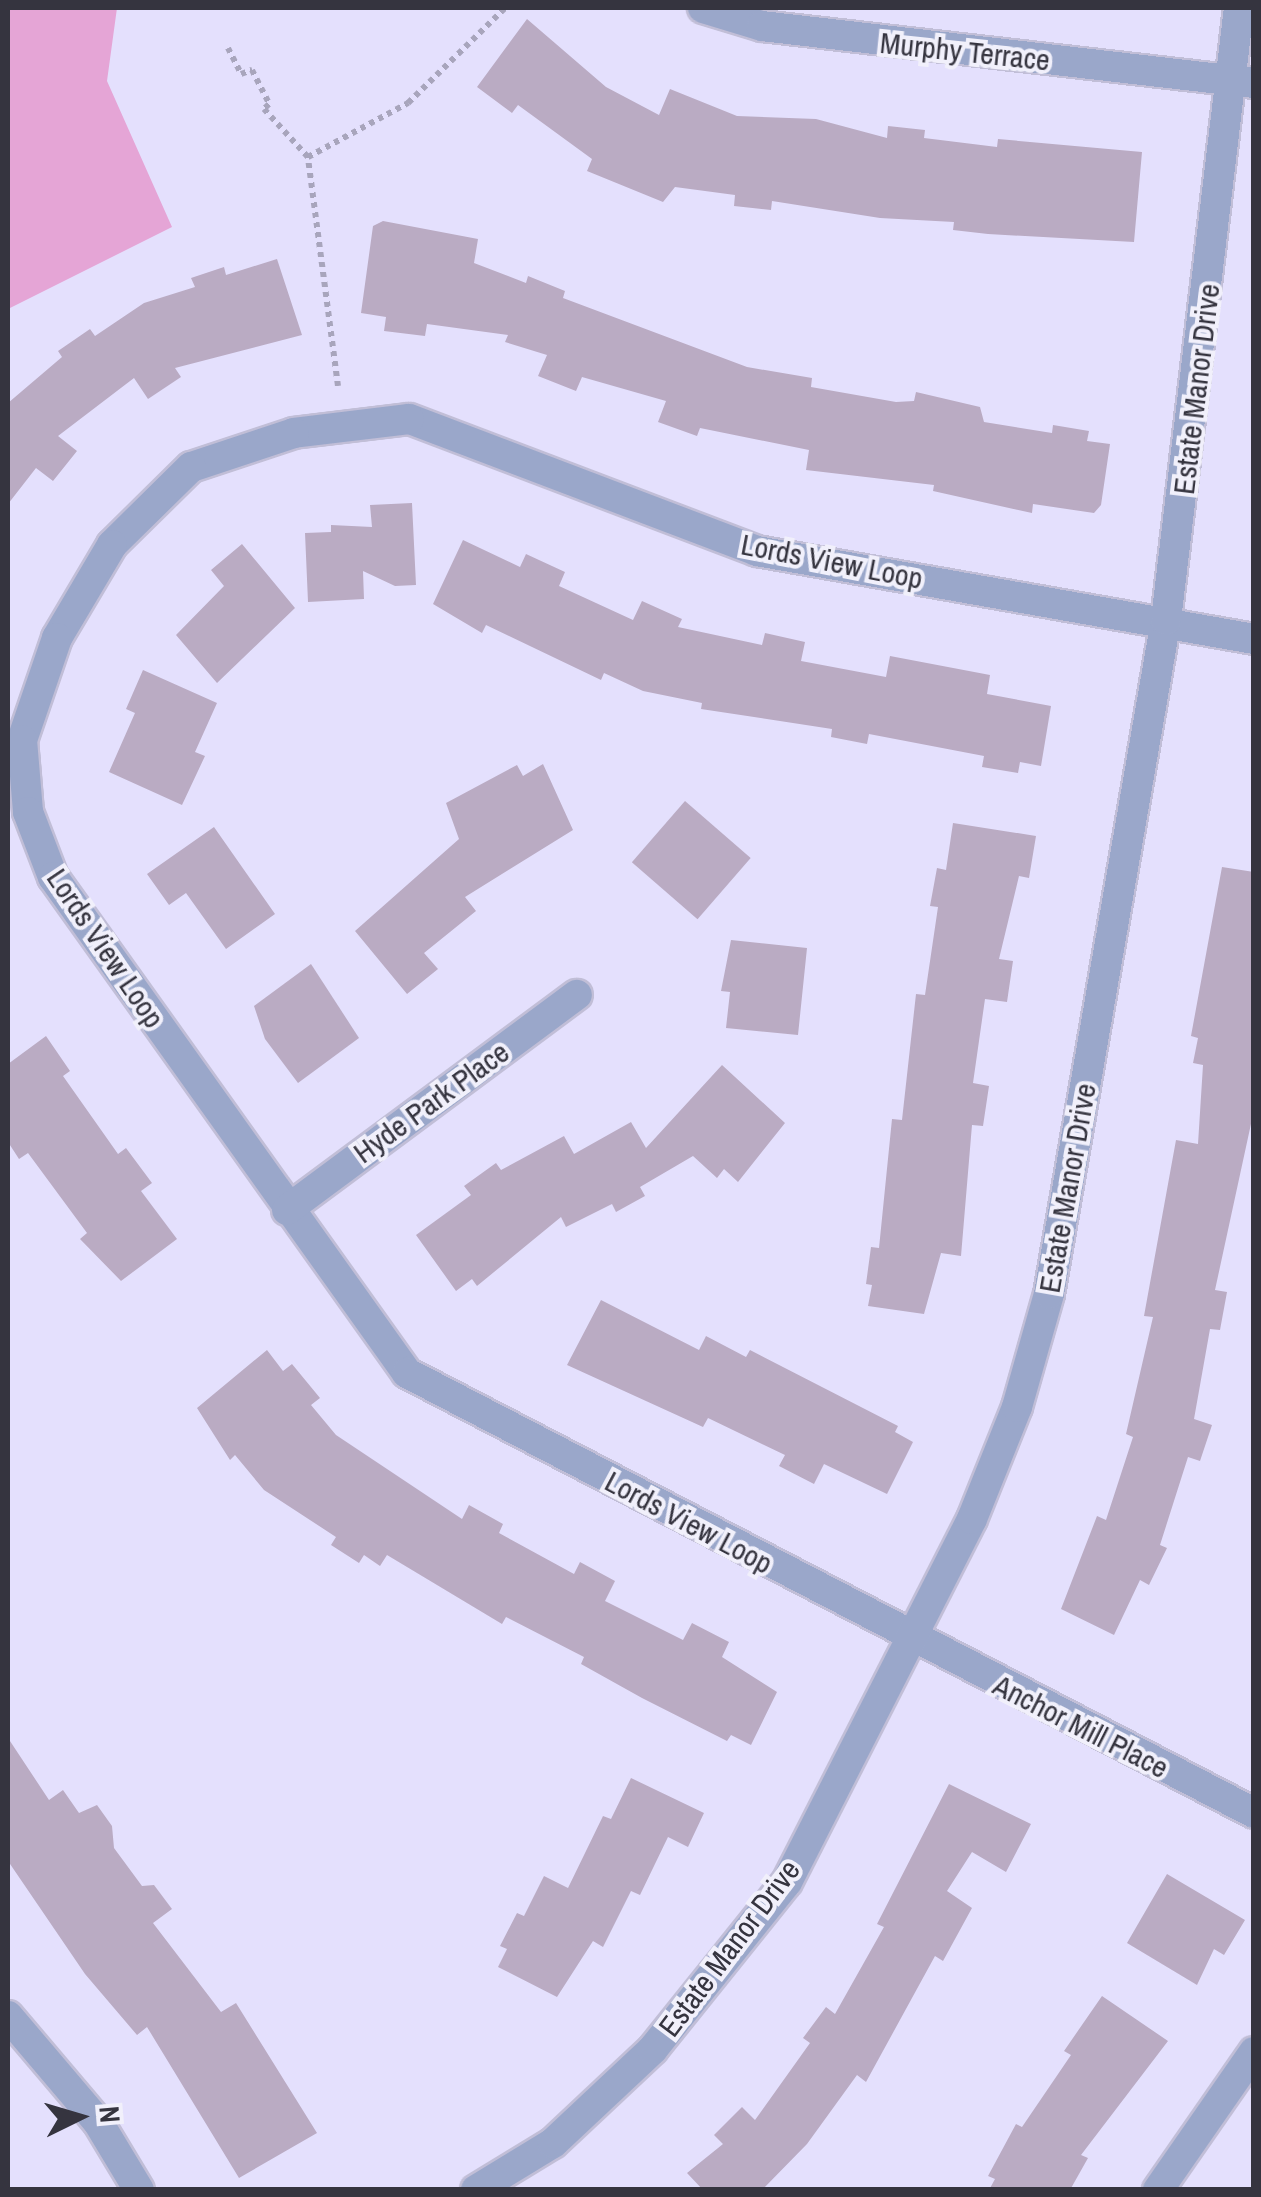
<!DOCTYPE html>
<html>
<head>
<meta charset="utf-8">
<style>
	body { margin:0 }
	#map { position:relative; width:1261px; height:2197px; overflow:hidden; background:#e4e0fd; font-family:"Archivo Narrow",sans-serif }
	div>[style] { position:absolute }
	.green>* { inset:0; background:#e5a5d6 }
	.building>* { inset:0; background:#baabc3; transform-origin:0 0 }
	.path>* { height:6px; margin-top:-3px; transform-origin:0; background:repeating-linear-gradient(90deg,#a8a5bc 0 5px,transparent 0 10px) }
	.roads { filter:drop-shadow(2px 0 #c1bed7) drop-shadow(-2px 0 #c1bed7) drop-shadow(0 2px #c1bed7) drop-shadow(0 -2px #c1bed7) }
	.minor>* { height:30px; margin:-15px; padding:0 15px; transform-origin:15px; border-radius:15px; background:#9aa7ca }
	span { translate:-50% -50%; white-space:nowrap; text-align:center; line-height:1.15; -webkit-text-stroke:8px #f1f0fb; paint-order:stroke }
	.street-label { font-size:30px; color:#35343f }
	.frame { position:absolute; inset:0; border:10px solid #35343f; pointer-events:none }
	.north { position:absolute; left:30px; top:2067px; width:100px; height:100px; -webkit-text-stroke:8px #f1f0fb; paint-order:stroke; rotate:85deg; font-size:28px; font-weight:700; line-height:40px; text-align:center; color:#35343f }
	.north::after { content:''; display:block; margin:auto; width:35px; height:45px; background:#35343f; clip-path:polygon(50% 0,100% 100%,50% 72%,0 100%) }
</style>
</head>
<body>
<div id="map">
	<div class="green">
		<i style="clip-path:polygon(8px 8px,117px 8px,107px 81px,172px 227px,8px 309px)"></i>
	</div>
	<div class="building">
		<i style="clip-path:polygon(527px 19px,606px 87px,659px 115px,670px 89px,737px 116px,816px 119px,887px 138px,888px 126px,925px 130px,924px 138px,997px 147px,998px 139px,1142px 152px,1134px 242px,988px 234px,953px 230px,954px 222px,880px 218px,772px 201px,771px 210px,734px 206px,735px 195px,675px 187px,663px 202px,587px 171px,592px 159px,518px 105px,512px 113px,477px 87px)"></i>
		<i style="clip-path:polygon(383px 221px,478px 239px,474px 263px,526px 283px,528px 276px,565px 291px,563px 298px,747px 367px,812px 378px,811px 387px,896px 402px,914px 401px,916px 392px,980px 407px,984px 422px,1052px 433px,1053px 425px,1089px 431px,1087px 441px,1110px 444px,1101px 505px,1094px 513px,1033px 504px,1032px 513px,933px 491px,934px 485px,806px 470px,809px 450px,700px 428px,697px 436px,658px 422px,666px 401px,582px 377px,576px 391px,538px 376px,547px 355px,505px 342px,508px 335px,427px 324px,425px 336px,384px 331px,386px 317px,361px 313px,373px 226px)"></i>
		<i style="clip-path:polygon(277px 259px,302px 335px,175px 368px,181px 377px,148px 399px,134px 378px,58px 436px,77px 451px,53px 481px,36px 468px,8px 504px,8px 403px,62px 357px,58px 351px,90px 329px,95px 336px,144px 303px,195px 287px,191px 278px,224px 267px,226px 275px)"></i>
		<i style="clip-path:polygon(412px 503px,416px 585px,395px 586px,363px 571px,364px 599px,308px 602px,305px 533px,331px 532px,331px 525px,372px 527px,370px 505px)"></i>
		<i style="clip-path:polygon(463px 540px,520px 567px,526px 554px,565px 572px,559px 586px,633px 620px,642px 601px,682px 619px,678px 627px,762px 645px,765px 633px,805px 642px,801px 661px,886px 677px,890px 656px,990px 675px,987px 694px,1051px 706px,1041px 766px,1020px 762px,1018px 773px,982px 767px,984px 756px,869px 734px,867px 744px,831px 737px,832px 729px,701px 709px,702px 703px,643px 691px,604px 673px,601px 680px,486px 625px,482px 633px,433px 604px)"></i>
		<i style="clip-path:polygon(242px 544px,295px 608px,217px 683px,176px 635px,224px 586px,211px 570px)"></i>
		<i style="clip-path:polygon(143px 670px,217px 703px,195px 752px,205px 756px,182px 805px,109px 772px,135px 713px,126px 709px)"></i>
		<i style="clip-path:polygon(543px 764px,573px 830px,465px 897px,476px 911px,424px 953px,438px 969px,407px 994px,355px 931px,459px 839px,446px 803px,517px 765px,523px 776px)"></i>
		<i style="left:685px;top:801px;width:87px;height:81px;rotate:41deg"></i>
		<i style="clip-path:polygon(953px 823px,1036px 836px,1029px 878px,1019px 876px,999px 959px,1013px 961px,1007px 1002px,985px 999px,973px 1083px,989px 1086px,983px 1126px,972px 1125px,961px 1256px,941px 1253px,924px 1314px,868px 1306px,872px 1285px,866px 1284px,871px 1247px,879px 1248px,892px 1119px,902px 1120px,916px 994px,925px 995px,938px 907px,930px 906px,937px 868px,946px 870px)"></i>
		<i style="clip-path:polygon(214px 827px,275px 914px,226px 949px,186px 893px,169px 905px,147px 874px)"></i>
		<i style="clip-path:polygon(1222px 867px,1254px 872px,1254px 1110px,1215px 1290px,1227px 1292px,1220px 1330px,1210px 1329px,1194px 1419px,1212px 1425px,1200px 1461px,1188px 1457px,1160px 1545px,1167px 1548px,1149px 1585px,1140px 1580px,1114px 1635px,1061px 1609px,1097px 1516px,1106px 1520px,1133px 1437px,1126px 1434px,1153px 1317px,1144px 1316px,1176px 1140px,1198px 1144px,1203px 1065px,1193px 1063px,1198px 1038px,1191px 1036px)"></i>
		<i style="clip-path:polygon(731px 940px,807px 948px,798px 1035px,726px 1028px,730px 992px,721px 991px)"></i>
		<i style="clip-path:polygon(311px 964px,359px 1038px,298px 1083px,265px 1039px,254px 1006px)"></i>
		<i style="clip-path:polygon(46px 1036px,70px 1071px,63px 1076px,118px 1154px,126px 1148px,152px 1183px,141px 1191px,177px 1239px,121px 1281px,80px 1239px,87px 1233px,28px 1153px,19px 1159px,8px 1142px,8px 1064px)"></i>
		<i style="clip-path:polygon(722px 1065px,785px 1123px,738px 1182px,724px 1169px,717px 1178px,693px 1156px,640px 1187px,645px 1196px,616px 1212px,612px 1204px,566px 1227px,561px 1217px,477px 1286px,472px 1279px,456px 1291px,416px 1235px,471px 1195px,464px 1186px,496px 1163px,501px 1170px,564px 1136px,574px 1154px,631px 1122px,646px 1148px)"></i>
		<i style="clip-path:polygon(601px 1300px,699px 1350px,706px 1336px,746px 1357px,750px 1350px,898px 1426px,895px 1432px,913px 1442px,887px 1494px,824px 1464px,814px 1484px,779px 1466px,785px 1455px,708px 1418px,703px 1427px,567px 1365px)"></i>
		<i style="clip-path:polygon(267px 1350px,283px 1371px,292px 1364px,320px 1398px,311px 1405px,336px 1435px,462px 1519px,469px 1505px,503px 1524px,499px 1533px,574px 1574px,580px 1562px,615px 1581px,605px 1601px,683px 1640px,692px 1623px,729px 1642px,722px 1657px,777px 1692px,751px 1745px,731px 1735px,727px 1741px,642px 1698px,581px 1664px,584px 1657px,506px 1617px,502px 1624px,387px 1555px,380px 1566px,364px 1555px,359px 1563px,331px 1545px,336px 1537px,264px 1490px,235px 1455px,230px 1460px,197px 1408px)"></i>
		<i style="clip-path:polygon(8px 1738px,49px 1800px,63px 1790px,79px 1813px,97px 1805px,112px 1826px,114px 1848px,142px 1886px,154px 1885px,172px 1909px,153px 1923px,221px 2012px,236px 2003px,317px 2133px,239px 2178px,147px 2027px,137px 2035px,85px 1974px,8px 1861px)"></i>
		<i style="clip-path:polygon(631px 1778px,704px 1813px,688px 1847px,668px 1837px,640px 1895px,631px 1891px,603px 1947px,593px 1941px,557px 1997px,498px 1967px,507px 1949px,500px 1946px,517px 1913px,524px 1916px,544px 1876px,568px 1888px,603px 1816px,611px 1819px)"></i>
		<i style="clip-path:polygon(949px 1784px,1031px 1824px,1006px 1872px,972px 1852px,947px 1891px,972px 1908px,943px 1961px,935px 1956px,866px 2082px,857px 2075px,807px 2144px,762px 2190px,703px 2190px,687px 2173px,723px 2144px,714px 2135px,742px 2107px,755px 2120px,810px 2043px,803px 2038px,826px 2007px,835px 2014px,884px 1927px,877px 1924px)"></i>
		<i style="clip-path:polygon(1167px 1874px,1245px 1920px,1224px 1955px,1214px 1949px,1197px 1985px,1127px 1943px)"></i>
		<i style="clip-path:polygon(1102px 1996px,1168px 2041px,1081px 2155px,1088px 2158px,1070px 2190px,989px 2190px,995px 2179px,988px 2176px,1016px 2124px,1022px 2127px,1071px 2055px,1064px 2051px)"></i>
	</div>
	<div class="path">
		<i style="left:228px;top:48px;width:29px;rotate:63deg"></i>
		<i style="left:241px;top:74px;width:12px;rotate:-20deg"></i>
		<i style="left:252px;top:70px;width:38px;rotate:63deg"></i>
		<i style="left:269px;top:104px;width:7px;rotate:135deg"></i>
		<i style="left:264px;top:109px;width:65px;rotate:47.5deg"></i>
		<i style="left:1252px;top:358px;width:2px"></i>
		<i style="left:338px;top:386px;width:231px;rotate:-97.5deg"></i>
		<i style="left:308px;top:157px;width:114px;rotate:-28.4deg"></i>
		<i style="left:408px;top:103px;width:136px;rotate:-44.4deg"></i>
	</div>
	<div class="roads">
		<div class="minor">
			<i style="left:703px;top:8px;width:62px;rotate:17deg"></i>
			<i style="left:762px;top:26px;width:495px;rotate:6.6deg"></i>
			<i style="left:1254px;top:639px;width:505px;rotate:-169.96deg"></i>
			<i style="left:757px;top:551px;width:372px;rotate:-159.2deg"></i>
			<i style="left:409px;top:419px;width:116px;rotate:173.1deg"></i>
			<i style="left:294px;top:433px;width:108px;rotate:161.7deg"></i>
			<i style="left:191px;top:467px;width:111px;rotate:135.4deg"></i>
			<i style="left:112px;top:545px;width:108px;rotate:120.6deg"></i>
			<i style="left:57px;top:638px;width:108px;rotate:108.9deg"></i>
			<i style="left:22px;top:740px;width:72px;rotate:85.2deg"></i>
			<i style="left:28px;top:812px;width:70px;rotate:69deg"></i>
			<i style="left:53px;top:877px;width:609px;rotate:54.48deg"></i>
			<i style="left:407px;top:1373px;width:954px;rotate:27.45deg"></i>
			<i style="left:287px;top:1210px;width:361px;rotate:-36.6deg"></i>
			<i style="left:8px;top:2016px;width:139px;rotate:49.7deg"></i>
			<i style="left:98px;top:2122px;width:79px;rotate:58.9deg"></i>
			<i style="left:476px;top:2190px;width:90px;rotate:-31.4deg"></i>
			<i style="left:553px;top:2143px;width:137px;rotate:-43.2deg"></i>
			<i style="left:653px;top:2049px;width:214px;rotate:-51.3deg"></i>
			<i style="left:787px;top:1882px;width:407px;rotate:-63deg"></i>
			<i style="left:972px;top:1519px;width:121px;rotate:-68.1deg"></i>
			<i style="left:1017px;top:1407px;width:117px;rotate:-74.2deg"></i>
			<i style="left:1049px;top:1294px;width:684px;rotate:-80.15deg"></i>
			<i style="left:1166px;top:620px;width:616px;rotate:-83.2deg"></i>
			<i style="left:1158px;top:2190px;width:168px;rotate:-55.2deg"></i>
		</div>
	</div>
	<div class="street-label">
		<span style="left:965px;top:51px;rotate:6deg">Murphy Terrace</span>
		<span style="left:1196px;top:389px;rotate:-83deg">Estate Manor Drive</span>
		<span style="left:832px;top:561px;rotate:11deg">Lords View Loop</span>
		<span style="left:106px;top:948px;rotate:56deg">Lords View Loop</span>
		<span style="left:431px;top:1102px;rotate:-36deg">Hyde Park Place</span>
		<span style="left:1067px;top:1188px;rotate:-80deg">Estate Manor Drive</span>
		<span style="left:689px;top:1522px;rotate:28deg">Lords View Loop</span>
		<span style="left:1081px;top:1726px;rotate:27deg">Anchor Mill Place</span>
		<span style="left:729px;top:1948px;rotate:-53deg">Estate Manor Drive</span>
	</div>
	<div class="frame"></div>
	<div class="north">N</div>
</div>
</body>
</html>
